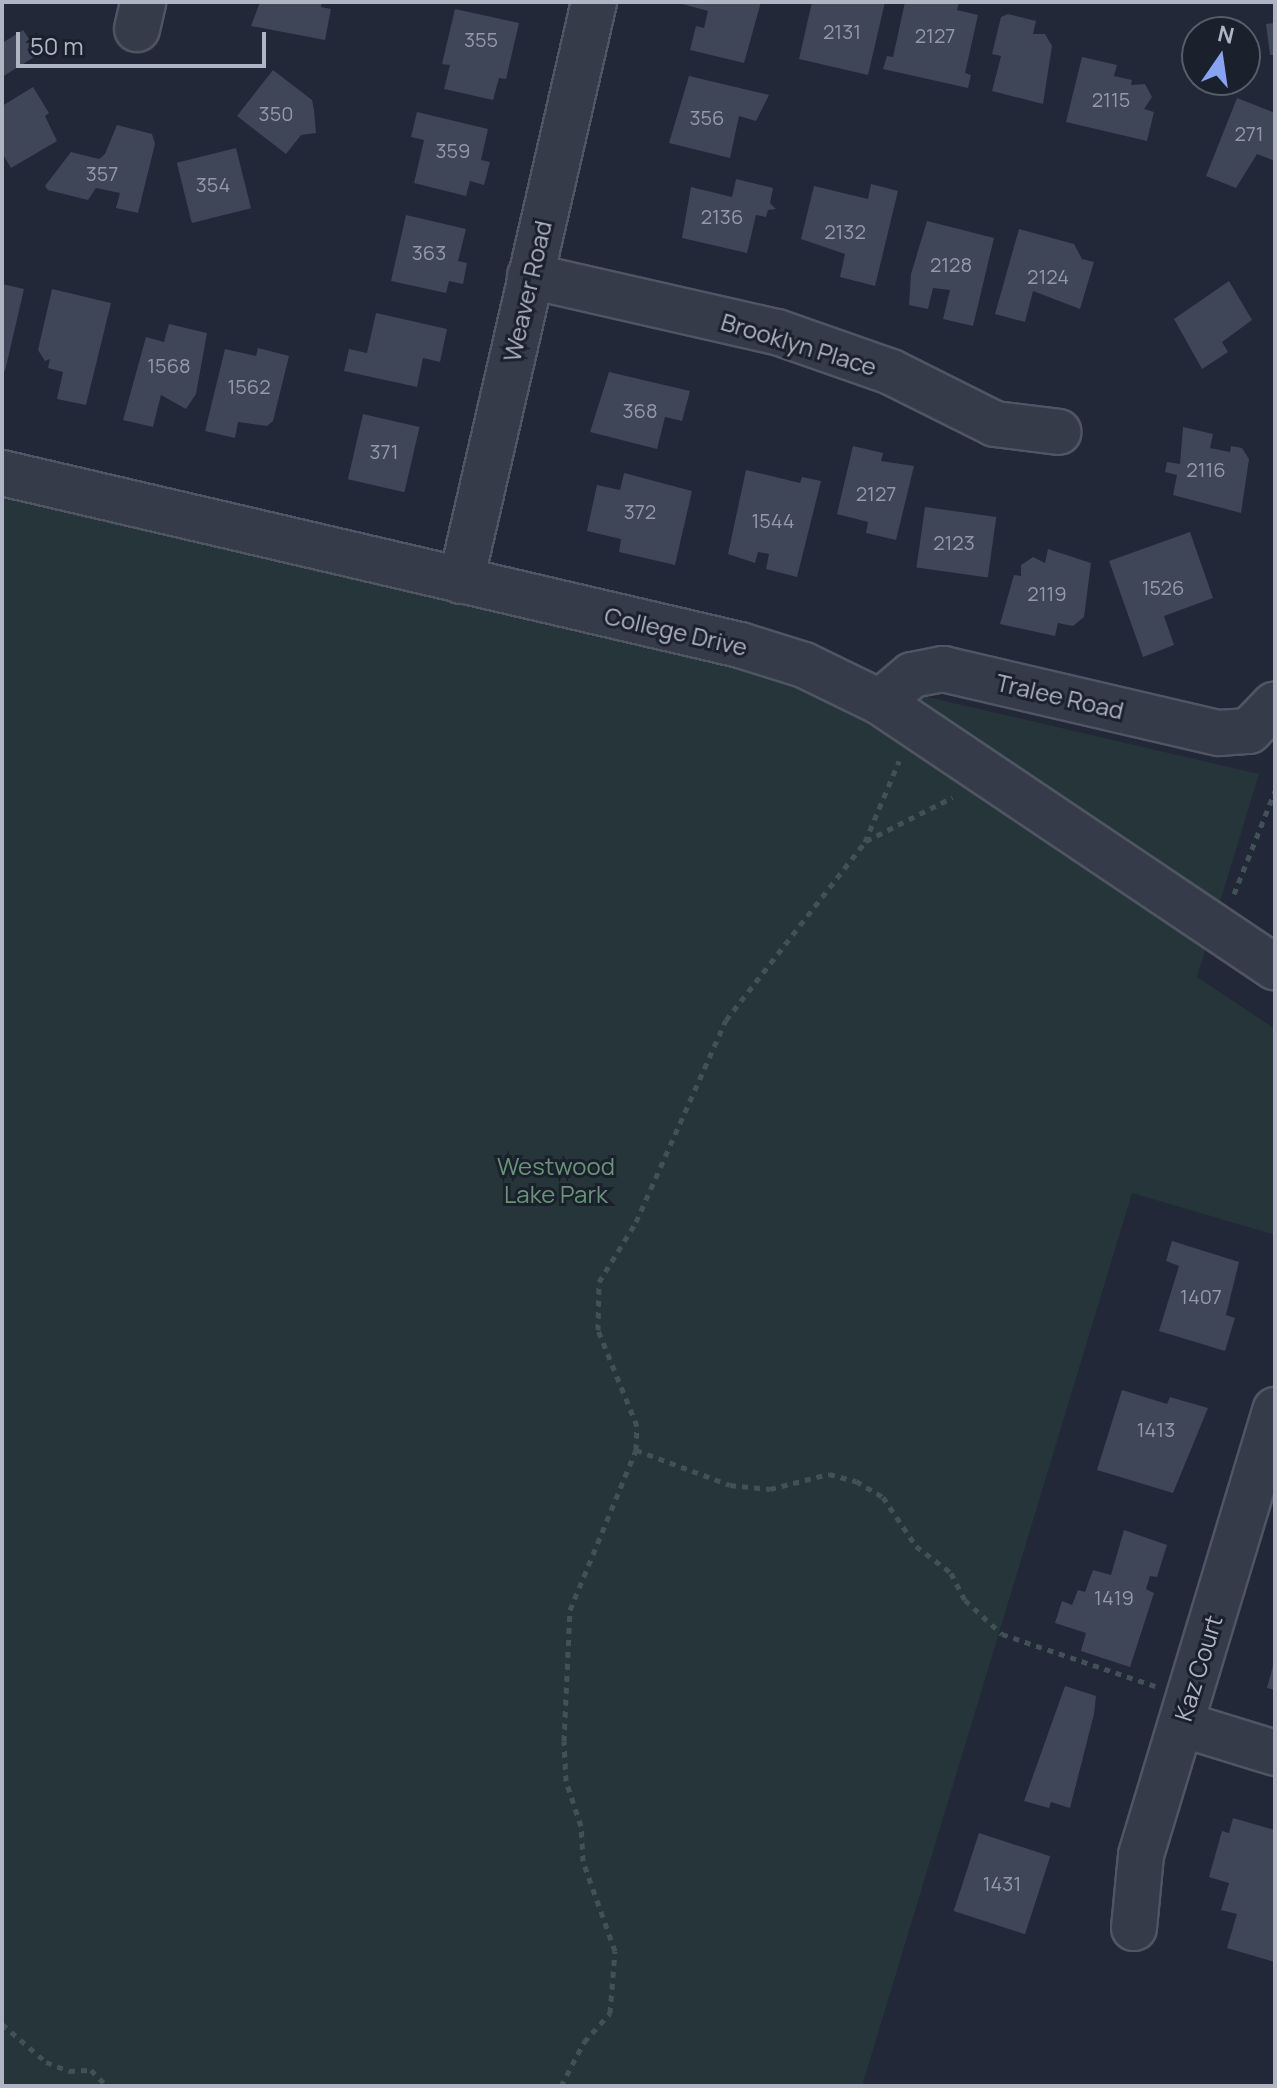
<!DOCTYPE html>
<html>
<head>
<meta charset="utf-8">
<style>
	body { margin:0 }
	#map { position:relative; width:1277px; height:2088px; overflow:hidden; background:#222837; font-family:Manrope,sans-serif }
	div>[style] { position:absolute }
	.green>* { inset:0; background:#253539 }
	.building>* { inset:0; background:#3e4657; transform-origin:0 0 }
	.path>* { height:5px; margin-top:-2.5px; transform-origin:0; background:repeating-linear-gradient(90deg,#415156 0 6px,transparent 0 12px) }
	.roads { filter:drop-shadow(2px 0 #505563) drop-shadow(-2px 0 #505563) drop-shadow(0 2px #505563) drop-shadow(0 -2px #505563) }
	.minor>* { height:44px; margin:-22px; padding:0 22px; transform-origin:22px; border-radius:22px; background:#353b48 }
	span { translate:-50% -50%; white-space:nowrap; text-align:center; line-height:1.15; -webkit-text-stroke:6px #1b202d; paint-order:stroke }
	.number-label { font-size:20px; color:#9499a9 }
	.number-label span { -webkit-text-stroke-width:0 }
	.street-label { font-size:24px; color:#b0b5c4 }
	.park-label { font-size:24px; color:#689478 }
	.frame { position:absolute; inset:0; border:4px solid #b0b5c4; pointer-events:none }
	.north { position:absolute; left:1181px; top:16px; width:80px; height:80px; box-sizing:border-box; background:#1b202d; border:2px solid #575c69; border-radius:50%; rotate:13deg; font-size:22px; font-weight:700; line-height:32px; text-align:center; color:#b0b5c4 }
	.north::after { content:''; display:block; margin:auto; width:28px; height:36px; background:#87a3f2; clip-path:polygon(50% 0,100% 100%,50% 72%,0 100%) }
	.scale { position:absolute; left:16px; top:32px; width:250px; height:36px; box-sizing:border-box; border:4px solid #b0b5c4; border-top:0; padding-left:10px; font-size:24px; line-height:28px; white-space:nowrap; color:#b0b5c4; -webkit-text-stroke:6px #1b202d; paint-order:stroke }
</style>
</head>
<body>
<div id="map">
	<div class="green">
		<i style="clip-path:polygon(2px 482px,1259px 774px,1197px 977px,1275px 1029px,1275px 1235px,1132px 1193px,862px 2086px,2px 2086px)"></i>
	</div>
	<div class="building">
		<i style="clip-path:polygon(260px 2px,322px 2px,321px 7px,331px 9px,325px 40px,251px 26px)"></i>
		<i style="clip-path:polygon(675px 2px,761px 2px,744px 63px,690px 50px,696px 26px,704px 28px,708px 11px)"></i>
		<i style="clip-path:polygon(812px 2px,885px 2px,868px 75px,799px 59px)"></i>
		<i style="clip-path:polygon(905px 2px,959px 2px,957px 10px,978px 15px,965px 73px,971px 75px,968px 88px,883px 69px,887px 56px,893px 57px)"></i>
		<i style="clip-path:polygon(455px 9px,519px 23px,506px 79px,499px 78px,493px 100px,444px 89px,450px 65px,442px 64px)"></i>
		<i style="clip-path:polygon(1008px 14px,1036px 21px,1033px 34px,1045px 34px,1052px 46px,1043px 104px,992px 91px,1001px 56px,992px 54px,1001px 17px)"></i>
		<i style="clip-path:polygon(1275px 23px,1275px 55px,1270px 55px,1266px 24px)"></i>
		<i style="clip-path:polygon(23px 30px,39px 54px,2px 77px,2px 43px)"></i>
		<i style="clip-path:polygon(1082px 57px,1117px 65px,1114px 76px,1132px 80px,1131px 85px,1145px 84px,1152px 97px,1144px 109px,1154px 112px,1147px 141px,1066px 122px)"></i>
		<i style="clip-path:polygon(273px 70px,312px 100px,314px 110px,316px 133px,301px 135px,286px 154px,237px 116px)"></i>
		<i style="clip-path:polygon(689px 76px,769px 95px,756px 121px,739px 116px,730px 158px,669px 143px)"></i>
		<i style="clip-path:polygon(33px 87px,49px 113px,45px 116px,57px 141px,11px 168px,2px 153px,2px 106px)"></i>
		<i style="clip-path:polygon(1237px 98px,1275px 113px,1275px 161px,1257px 154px,1236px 188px,1206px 176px)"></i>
		<i style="clip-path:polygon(417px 112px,488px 129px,481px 160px,490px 162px,484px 185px,470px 181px,466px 196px,414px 183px,424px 140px,411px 137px)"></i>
		<i style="clip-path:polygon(117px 125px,152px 134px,155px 144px,138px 213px,116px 208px,120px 193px,96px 188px,88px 200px,48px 190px,45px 186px,71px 152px,99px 159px,105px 154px)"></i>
		<i style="left:236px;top:148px;width:62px;height:61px;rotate:76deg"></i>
		<i style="clip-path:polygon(736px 179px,773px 188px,770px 203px,776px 209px,768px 210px,766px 217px,756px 215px,747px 253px,682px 238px,691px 187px,732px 197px)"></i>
		<i style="clip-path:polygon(871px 184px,898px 191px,875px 286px,840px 277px,845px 254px,801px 239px,814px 186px,868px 199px)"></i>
		<i style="clip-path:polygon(406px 215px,466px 229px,458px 261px,467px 263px,463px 284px,449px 281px,446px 293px,391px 281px)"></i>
		<i style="clip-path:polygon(927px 221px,994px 238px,973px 326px,943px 319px,950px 290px,933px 288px,928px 309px,909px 305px,911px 274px)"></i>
		<i style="clip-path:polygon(1019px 229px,1074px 244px,1082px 259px,1094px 262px,1080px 309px,1033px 291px,1025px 322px,995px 314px)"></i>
		<i style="clip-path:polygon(1229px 281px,1252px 320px,1222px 342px,1228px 352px,1202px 369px,1174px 319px)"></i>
		<i style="clip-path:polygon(2px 284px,24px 289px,5px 371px,2px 371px)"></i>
		<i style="clip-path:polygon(52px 289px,111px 303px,86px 405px,57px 399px,63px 372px,48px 368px,50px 359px,45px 361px,38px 350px)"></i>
		<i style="clip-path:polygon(376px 313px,447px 329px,440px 362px,423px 358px,417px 387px,344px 371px,349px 349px,367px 353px)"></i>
		<i style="clip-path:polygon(169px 324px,207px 333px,196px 394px,186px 409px,161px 395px,153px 427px,123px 420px,146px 337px,164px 342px)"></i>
		<i style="clip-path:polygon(258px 348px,289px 356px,273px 421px,267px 426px,238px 422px,235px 438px,205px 431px,225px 349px,256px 356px)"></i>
		<i style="clip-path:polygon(609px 372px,690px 391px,682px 421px,665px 417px,657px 449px,590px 432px)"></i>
		<i style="left:363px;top:414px;width:58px;height:67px;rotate:13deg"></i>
		<i style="clip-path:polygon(1183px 427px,1213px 434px,1210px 448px,1230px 452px,1231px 446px,1242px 448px,1249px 459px,1241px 513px,1173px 495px,1177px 475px,1165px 472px,1167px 462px,1180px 464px)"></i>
		<i style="clip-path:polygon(853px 446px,883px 453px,881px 461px,914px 466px,896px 540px,866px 533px,868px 522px,837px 514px)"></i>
		<i style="clip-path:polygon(746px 470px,800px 483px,802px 477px,821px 481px,797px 577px,766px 569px,769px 554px,758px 552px,755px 563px,728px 554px)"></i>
		<i style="clip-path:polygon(624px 473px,692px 491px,675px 565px,619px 552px,621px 539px,587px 531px,597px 485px,620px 490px)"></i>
		<i style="left:925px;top:507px;width:72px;height:61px;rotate:8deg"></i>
		<i style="clip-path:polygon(1190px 532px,1213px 598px,1164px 616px,1174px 645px,1143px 657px,1109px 561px)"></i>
		<i style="clip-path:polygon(1048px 549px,1091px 563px,1084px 617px,1073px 626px,1058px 623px,1055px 636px,1000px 624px,1014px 575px,1021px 576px,1021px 565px,1033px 557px,1045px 563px)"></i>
		<i style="clip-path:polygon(1172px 1241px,1239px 1262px,1226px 1315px,1235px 1318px,1225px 1351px,1159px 1331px,1179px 1266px,1166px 1261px)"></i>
		<i style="clip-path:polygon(1122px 1390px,1167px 1404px,1170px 1397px,1208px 1408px,1173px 1493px,1097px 1470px)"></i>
		<i style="clip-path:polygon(1124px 1530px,1167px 1545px,1157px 1577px,1150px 1576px,1146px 1589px,1154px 1593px,1130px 1667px,1081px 1651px,1086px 1633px,1055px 1623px,1062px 1601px,1072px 1605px,1078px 1590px,1085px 1592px,1093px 1570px,1111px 1575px)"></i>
		<i style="clip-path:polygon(1274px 1662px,1275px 1662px,1275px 1690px,1267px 1688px)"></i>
		<i style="clip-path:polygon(1065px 1686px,1096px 1696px,1094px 1714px,1070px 1808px,1051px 1802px,1049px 1808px,1024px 1801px)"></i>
		<i style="clip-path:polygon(1233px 1818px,1275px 1830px,1275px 1962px,1227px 1948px,1237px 1914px,1221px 1910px,1229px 1883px,1209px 1877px,1222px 1831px,1229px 1833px)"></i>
		<i style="left:979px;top:1833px;width:75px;height:82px;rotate:18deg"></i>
	</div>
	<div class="path">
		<i style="left:866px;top:841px;width:97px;rotate:-26.8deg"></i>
		<i style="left:1234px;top:894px;width:111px;rotate:-68.3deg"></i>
		<i style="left:636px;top:1450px;width:100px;rotate:20.4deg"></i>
		<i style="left:730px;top:1485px;width:40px;rotate:5.7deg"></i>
		<i style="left:770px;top:1489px;width:61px;rotate:-14.3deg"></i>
		<i style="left:829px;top:1474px;width:28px;rotate:15deg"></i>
		<i style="left:856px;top:1481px;width:31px;rotate:31deg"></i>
		<i style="left:883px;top:1497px;width:59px;rotate:56deg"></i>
		<i style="left:916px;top:1546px;width:44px;rotate:37.6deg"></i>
		<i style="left:951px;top:1573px;width:30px;rotate:63deg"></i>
		<i style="left:965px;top:1600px;width:50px;rotate:42.6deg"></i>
		<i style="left:1002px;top:1634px;width:162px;rotate:18.8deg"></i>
		<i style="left:2px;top:2024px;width:58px;rotate:40.8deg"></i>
		<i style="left:46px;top:2062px;width:25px;rotate:21deg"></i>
		<i style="left:69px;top:2071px;width:22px;rotate:-3deg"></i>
		<i style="left:91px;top:2070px;width:23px;rotate:45deg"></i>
		<i style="left:561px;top:2086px;width:50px;rotate:-62.4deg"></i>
		<i style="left:584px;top:2042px;width:39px;rotate:-48deg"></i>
		<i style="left:610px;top:2013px;width:62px;rotate:-85.4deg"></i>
		<i style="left:615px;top:1951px;width:96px;rotate:-109.6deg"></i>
		<i style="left:583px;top:1861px;width:35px;rotate:-93deg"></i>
		<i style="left:581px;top:1826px;width:47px;rotate:-108.4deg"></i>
		<i style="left:566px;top:1781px;width:40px;rotate:-92.9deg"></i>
		<i style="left:564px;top:1741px;width:131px;rotate:-87.4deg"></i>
		<i style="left:570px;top:1610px;width:173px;rotate:-67.6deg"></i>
		<i style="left:636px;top:1450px;width:24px;rotate:-88deg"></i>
		<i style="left:637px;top:1426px;width:104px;rotate:-112.1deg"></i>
		<i style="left:598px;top:1330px;width:48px;rotate:-88.8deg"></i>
		<i style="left:599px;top:1282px;width:70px;rotate:-58.3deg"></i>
		<i style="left:636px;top:1222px;width:221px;rotate:-66deg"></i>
		<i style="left:726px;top:1020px;width:226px;rotate:-52deg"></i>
		<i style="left:865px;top:842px;width:88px;rotate:-67.2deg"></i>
	</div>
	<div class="roads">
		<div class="minor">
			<i style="left:137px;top:29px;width:28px;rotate:-77deg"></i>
			<i style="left:530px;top:276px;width:253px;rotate:12.8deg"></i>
			<i style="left:777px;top:332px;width:121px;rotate:19.3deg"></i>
			<i style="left:891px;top:372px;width:116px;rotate:26.6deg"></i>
			<i style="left:995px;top:424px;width:64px;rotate:7.1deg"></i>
			<i style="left:2px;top:473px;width:758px;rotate:13.12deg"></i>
			<i style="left:740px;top:645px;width:67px;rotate:17.4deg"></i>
			<i style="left:804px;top:665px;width:85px;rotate:26deg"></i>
			<i style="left:880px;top:702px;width:476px;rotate:33.9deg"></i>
			<i style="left:461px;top:581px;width:594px;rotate:-77.06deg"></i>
			<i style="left:880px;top:702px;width:42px;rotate:-40.2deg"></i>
			<i style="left:912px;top:675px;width:32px;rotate:-11deg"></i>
			<i style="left:943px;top:669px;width:283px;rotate:13.1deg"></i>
			<i style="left:1219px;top:733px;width:30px;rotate:-4deg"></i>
			<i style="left:1249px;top:731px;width:37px;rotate:-46deg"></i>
			<i style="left:1181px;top:1724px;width:98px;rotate:17.1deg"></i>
			<i style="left:1134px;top:1928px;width:73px;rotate:-84.5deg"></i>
			<i style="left:1141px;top:1855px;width:465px;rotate:-73.2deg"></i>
		</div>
	</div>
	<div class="number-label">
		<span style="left:842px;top:31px">2131</span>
		<span style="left:935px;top:35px">2127</span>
		<span style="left:481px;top:39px">355</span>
		<span style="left:1111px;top:99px">2115</span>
		<span style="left:276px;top:113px">350</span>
		<span style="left:707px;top:117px">356</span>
		<span style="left:1249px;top:133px">271</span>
		<span style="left:453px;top:150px">359</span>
		<span style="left:102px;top:173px">357</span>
		<span style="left:213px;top:184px">354</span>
		<span style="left:722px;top:216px">2136</span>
		<span style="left:845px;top:231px">2132</span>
		<span style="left:429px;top:252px">363</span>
		<span style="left:951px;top:264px">2128</span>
		<span style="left:1048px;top:276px">2124</span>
		<span style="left:169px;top:365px">1568</span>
		<span style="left:249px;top:386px">1562</span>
		<span style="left:640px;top:410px">368</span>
		<span style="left:384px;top:451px">371</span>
		<span style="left:1206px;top:469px">2116</span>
		<span style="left:876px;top:493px">2127</span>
		<span style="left:640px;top:511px">372</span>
		<span style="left:773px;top:520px">1544</span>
		<span style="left:954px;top:542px">2123</span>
		<span style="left:1163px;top:587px">1526</span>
		<span style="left:1047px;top:593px">2119</span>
		<span style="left:1201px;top:1296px">1407</span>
		<span style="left:1156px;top:1429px">1413</span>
		<span style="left:1114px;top:1597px">1419</span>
		<span style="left:1002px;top:1883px">1431</span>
	</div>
	<div class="street-label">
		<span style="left:527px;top:291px;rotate:-77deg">Weaver Road</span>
		<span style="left:799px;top:344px;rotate:17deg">Brooklyn Place</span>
		<span style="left:676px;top:631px;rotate:13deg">College Drive</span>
		<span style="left:1060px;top:696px;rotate:13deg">Tralee Road</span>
		<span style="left:1198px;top:1668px;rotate:-73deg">Kaz Court</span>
	</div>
	<div class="park-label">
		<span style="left:556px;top:1180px">Westwood<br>Lake Park</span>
	</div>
	<div class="frame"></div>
	<div class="north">N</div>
	<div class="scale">50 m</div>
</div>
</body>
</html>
